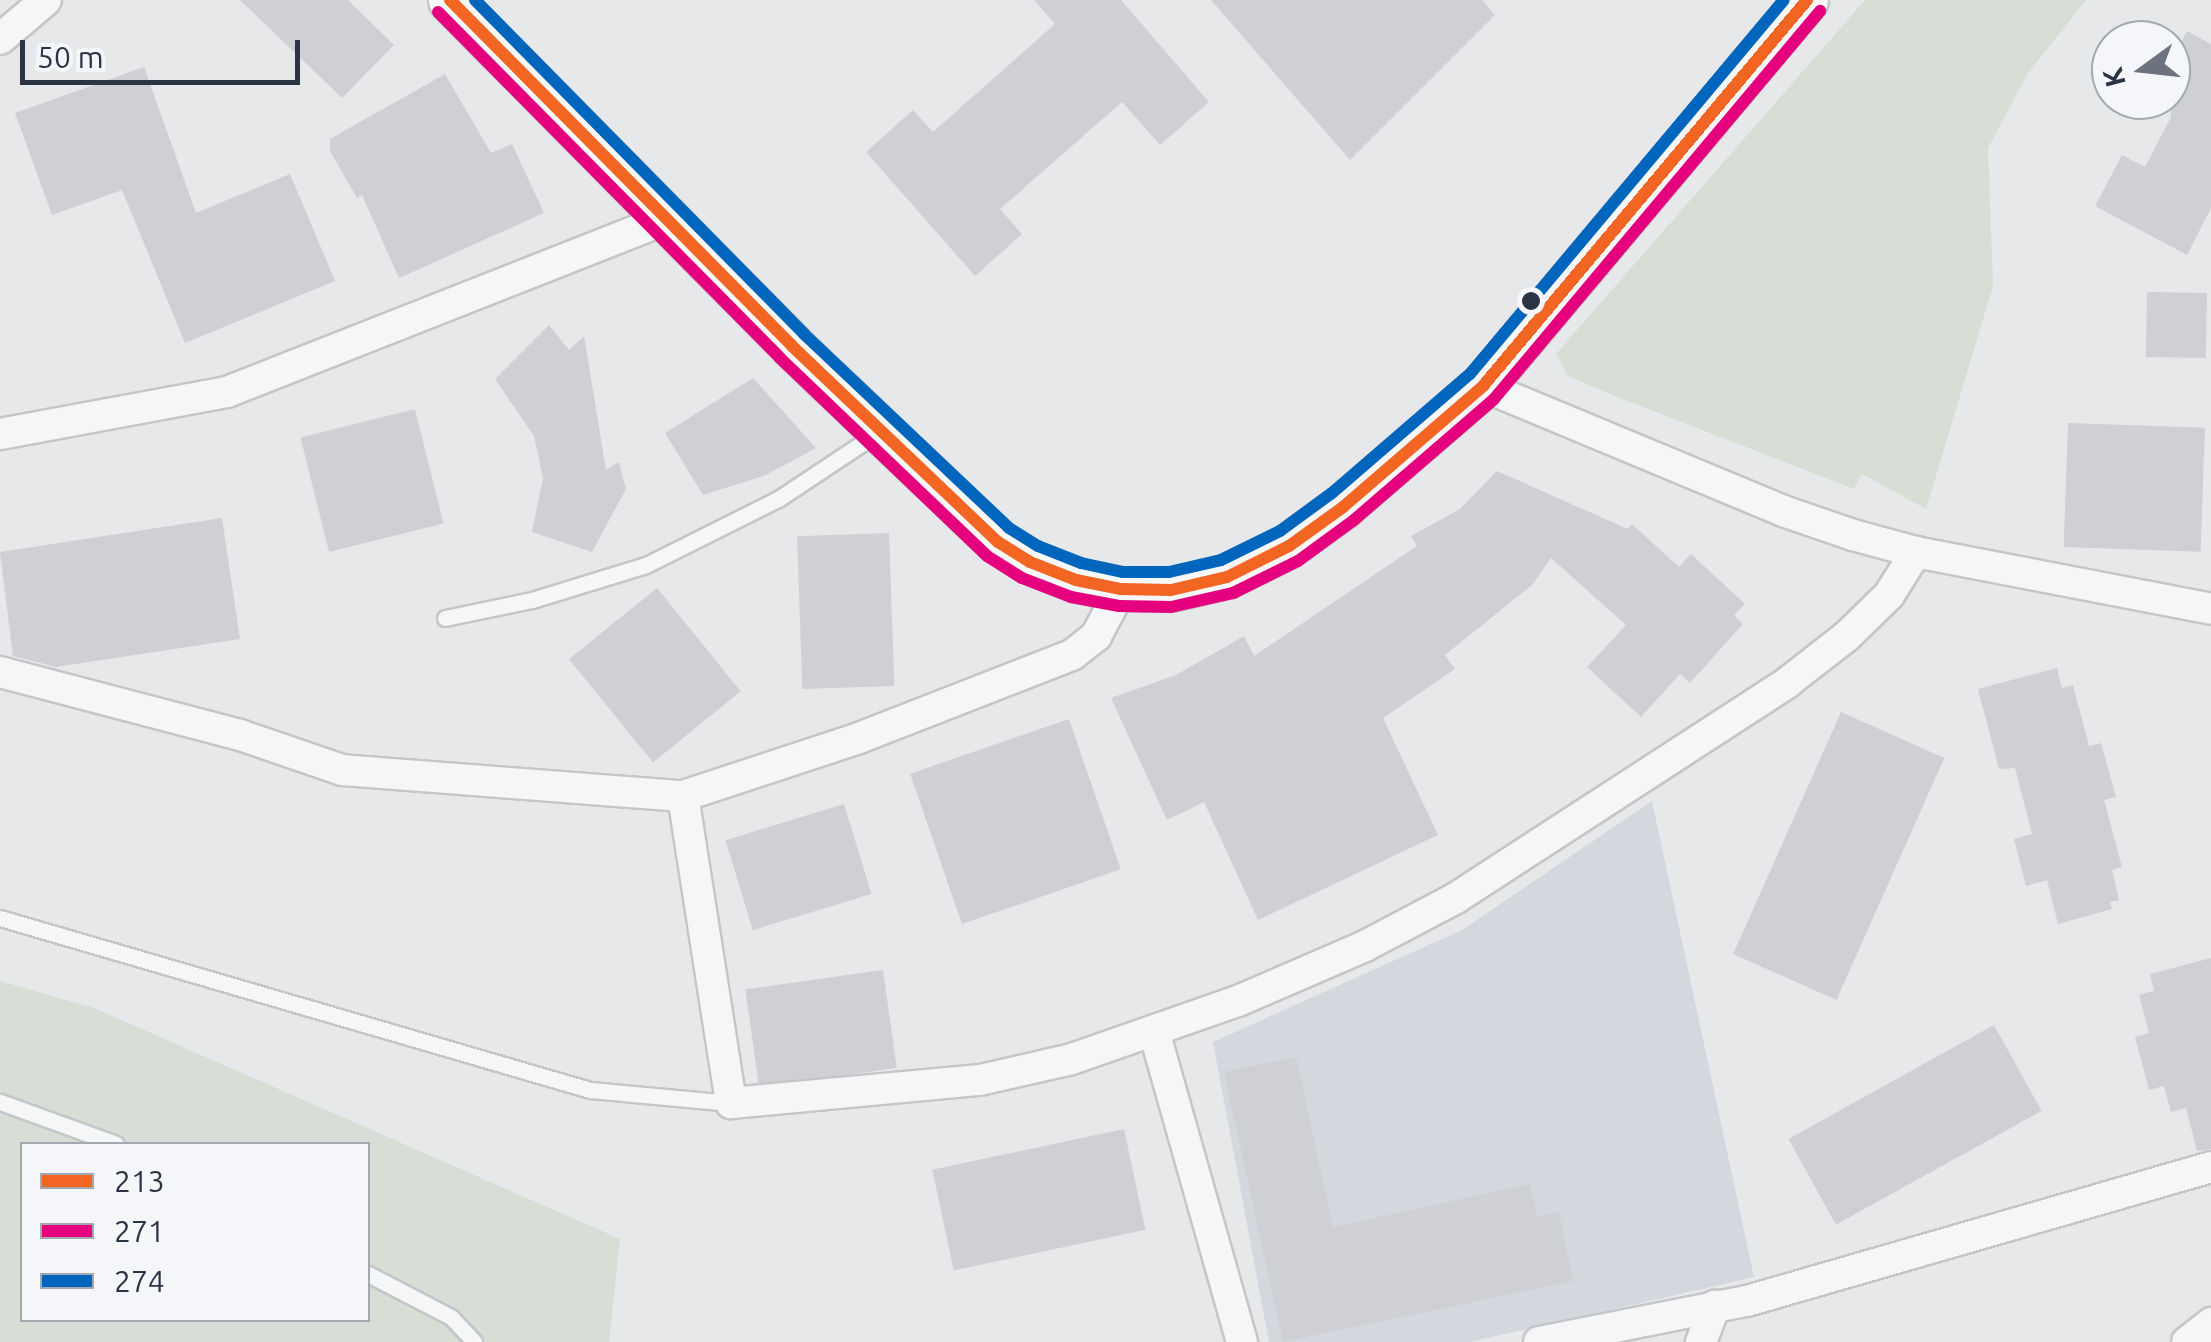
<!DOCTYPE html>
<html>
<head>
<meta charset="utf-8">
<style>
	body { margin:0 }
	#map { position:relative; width:2211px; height:1342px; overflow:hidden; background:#e6e8ea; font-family:Ubuntu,sans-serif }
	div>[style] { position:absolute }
	.built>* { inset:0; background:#d4d7dd }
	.green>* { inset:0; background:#d6ded6 }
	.building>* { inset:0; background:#ced0d3; transform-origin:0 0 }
	.roads { filter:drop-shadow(2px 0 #c4c6c8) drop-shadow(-2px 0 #c4c6c8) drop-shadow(0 2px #c4c6c8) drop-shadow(0 -2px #c4c6c8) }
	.lane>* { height:15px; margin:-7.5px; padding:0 7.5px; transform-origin:7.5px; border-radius:7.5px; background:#f5f6f7 }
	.street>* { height:30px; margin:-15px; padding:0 15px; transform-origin:15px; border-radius:15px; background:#f5f6f7 }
	.secondary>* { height:42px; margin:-21px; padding:0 21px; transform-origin:21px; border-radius:21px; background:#f8f8f8 }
	.bus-1>* { height:12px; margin:-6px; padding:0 6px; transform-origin:6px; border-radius:6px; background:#f26522 }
	.bus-2>* { height:12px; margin:-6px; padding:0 6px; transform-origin:6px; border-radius:6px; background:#e5007d }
	.bus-3>* { height:12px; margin:-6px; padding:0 6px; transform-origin:6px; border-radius:6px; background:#0065bd }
	.dots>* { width:28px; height:28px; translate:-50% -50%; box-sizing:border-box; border:5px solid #f4f6f9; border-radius:50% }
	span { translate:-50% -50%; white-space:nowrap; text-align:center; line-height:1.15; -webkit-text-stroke:10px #f4f6f9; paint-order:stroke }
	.legend { position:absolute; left:20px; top:1142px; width:350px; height:180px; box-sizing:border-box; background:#f4f6f9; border:2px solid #a4a8b1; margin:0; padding:12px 18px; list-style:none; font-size:30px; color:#2b3445 }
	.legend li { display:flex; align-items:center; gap:20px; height:50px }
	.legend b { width:50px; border:2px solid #a4a8b1 }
	.north { position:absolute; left:2091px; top:20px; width:100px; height:100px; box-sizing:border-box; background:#f4f6f9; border:2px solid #a4a8b1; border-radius:50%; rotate:255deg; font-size:28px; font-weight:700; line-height:40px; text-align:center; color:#2b3445 }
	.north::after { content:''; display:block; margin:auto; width:35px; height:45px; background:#6c737f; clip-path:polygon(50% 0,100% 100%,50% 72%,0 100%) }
	.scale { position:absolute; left:20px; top:40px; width:280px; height:45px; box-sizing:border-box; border:5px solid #2b3445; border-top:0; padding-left:12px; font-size:30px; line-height:35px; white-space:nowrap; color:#2b3445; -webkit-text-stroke:8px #f4f6f9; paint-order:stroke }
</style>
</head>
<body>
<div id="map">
	<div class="built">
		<i style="clip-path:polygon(1652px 801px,1754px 1277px,1470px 1342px,1269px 1342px,1213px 1042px,1462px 930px)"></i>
	</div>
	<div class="green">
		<i style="clip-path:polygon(1865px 0,2086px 0,2028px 73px,1988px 148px,1993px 286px,1926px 509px,1862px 474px,1854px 489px,1615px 396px,1568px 376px,1556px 354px)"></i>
		<i style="clip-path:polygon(evenodd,0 981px,94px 1008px,620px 1239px,609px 1342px,0 1342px,0 981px,22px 1144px,368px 1144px,368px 1320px,22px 1320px,22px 1144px)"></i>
	</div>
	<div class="building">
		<i style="clip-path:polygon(240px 0,348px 0,394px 45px,342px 98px)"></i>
		<i style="clip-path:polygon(1034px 0,1121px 0,1209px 102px,1160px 145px,1122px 102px,1000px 209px,1022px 234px,975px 276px,866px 152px,913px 110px,933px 132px,1055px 24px)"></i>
		<i style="clip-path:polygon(1211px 0,1482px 0,1495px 15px,1350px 160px)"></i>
		<i style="clip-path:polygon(2187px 31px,2211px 44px,2211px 208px,2187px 255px,2095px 206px,2122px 155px,2145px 167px,2171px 117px,2171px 63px)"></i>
		<i style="clip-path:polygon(144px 67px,196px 213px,290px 174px,335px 281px,185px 343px,122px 190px,52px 215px,15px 113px)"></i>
		<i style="clip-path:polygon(445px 74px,491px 153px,512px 144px,544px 213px,399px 278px,362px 195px,357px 198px,330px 151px,330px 139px)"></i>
		<i style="left:2147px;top:292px;width:60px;height:65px;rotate:1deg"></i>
		<i style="clip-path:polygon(549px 325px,569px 350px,584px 336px,606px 470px,619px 462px,626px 489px,592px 552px,532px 532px,543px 478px,534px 436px,495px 379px)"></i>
		<i style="clip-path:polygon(753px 378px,816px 448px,766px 475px,703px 495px,665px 433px)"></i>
		<i style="left:415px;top:409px;width:118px;height:118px;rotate:76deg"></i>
		<i style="left:2068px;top:423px;width:137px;height:124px;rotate:2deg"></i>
		<i style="clip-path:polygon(1497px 471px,1628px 529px,1632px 524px,1679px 567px,1691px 554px,1745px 604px,1734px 615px,1743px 624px,1690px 683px,1680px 674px,1641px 717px,1587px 667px,1626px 625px,1551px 558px,1532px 585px,1445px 655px,1455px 669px,1383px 718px,1438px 835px,1258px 920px,1204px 802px,1167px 820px,1111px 698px,1176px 675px,1244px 636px,1254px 656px,1417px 546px,1411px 536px,1460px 509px)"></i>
		<i style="clip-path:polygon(222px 518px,240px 639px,56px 667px,13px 656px,0 552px)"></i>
		<i style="left:889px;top:533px;width:153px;height:92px;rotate:88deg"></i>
		<i style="left:657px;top:588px;width:133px;height:113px;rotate:51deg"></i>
		<i style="clip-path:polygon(2057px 668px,2062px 688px,2073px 685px,2089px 746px,2101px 743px,2116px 797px,2104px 800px,2122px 867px,2112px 870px,2119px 900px,2110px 902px,2112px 909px,2058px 924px,2047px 880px,2026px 886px,2014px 839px,2032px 834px,2015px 768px,1999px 769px,1978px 689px)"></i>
		<i style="left:1841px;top:712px;width:113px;height:265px;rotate:24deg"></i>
		<i style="left:1069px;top:719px;width:159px;height:168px;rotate:71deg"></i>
		<i style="left:844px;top:804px;width:94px;height:124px;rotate:73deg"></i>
		<i style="clip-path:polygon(2211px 958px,2211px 1149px,2197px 1151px,2186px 1108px,2171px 1112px,2164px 1086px,2149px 1090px,2135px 1037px,2149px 1033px,2139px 995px,2154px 991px,2150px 974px)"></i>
		<i style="left:883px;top:970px;width:99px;height:139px;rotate:82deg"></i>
		<i style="left:1994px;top:1025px;width:98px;height:235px;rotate:61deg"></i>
		<i style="clip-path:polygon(1296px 1057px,1333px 1227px,1530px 1184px,1537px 1217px,1559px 1212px,1573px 1281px,1283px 1342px,1224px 1072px)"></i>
		<i style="left:1124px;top:1129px;width:103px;height:196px;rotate:78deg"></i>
	</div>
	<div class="roads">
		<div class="lane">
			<i style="left:445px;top:618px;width:89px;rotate:-11.7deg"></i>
			<i style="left:532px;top:600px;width:119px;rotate:-17.1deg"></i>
			<i style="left:646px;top:565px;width:148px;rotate:-26.6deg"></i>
			<i style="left:778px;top:499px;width:121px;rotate:-33.6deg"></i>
			<i style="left:0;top:918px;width:615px;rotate:16.25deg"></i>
			<i style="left:590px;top:1090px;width:142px;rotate:5.3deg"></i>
			<i style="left:0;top:1102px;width:123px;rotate:19.9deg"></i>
			<i style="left:368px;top:1274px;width:93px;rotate:27.4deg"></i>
			<i style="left:451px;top:1317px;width:34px;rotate:47deg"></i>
		</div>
		<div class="street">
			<i style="left:0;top:39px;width:60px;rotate:-40.3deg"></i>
			<i style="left:1483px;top:386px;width:325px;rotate:22.6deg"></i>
			<i style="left:1783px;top:511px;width:74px;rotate:18.9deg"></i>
			<i style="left:1853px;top:535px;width:65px;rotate:15.1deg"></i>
			<i style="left:1916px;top:552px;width:300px;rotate:10.9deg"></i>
			<i style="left:0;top:434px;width:231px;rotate:-10.5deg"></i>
			<i style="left:227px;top:392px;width:472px;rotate:-21.5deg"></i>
			<i style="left:0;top:672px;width:248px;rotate:14.7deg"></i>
			<i style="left:240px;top:735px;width:108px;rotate:18.9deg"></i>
			<i style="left:342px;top:770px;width:342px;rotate:4.4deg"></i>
			<i style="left:683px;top:796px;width:185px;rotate:-18.2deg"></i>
			<i style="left:859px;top:738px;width:229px;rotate:-21.3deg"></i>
			<i style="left:1072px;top:655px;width:31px;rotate:-38deg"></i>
			<i style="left:1096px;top:636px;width:53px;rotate:-62deg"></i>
			<i style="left:683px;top:796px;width:311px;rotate:81.1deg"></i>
			<i style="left:731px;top:1103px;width:250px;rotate:-5.3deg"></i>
			<i style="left:980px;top:1080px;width:94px;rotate:-12.9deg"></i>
			<i style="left:1072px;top:1059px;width:176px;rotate:-19.3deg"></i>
			<i style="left:1238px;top:1001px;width:138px;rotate:-23.4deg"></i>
			<i style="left:1365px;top:946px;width:103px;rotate:-27.8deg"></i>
			<i style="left:1456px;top:898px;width:396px;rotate:-33deg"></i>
			<i style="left:1788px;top:682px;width:75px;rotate:-37.9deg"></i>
			<i style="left:1847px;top:636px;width:59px;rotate:-44.3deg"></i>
			<i style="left:1889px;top:595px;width:51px;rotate:-57.9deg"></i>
			<i style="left:1154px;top:1031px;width:323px;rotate:74.2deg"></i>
			<i style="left:1539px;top:1342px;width:212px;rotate:-11.2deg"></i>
			<i style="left:1747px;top:1301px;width:483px;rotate:-16.1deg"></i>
			<i style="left:1701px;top:1342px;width:39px;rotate:-69deg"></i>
			<i style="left:2187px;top:1342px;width:31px;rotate:-38deg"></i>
		</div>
		<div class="secondary">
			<i style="left:450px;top:0;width:486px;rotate:45.3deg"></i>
			<i style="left:792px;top:346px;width:284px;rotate:43.6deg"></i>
			<i style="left:998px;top:542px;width:38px;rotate:32deg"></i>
			<i style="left:1030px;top:562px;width:49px;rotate:21.4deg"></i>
			<i style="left:1076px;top:580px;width:46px;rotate:11.3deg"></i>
			<i style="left:1121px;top:589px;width:50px;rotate:1.1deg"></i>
			<i style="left:1171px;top:590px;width:57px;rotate:-13.1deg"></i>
			<i style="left:1227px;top:577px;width:69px;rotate:-26.6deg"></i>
			<i style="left:1289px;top:546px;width:67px;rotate:-35.8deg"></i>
			<i style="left:1343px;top:507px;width:185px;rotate:-40.8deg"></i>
			<i style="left:1483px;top:386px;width:504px;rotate:-49.99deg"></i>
		</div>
	</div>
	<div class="bus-1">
		<i style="left:450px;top:0;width:486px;rotate:45.3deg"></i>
		<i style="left:792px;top:346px;width:284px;rotate:43.6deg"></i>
		<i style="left:998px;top:542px;width:38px;rotate:32deg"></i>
		<i style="left:1030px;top:562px;width:49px;rotate:21.4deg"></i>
		<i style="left:1076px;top:580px;width:46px;rotate:11.3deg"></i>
		<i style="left:1121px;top:589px;width:50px;rotate:1.1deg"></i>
		<i style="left:1171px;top:590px;width:57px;rotate:-13.1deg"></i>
		<i style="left:1227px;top:577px;width:69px;rotate:-26.6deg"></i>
		<i style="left:1289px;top:546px;width:67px;rotate:-35.8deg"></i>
		<i style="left:1343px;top:507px;width:185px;rotate:-40.8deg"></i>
		<i style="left:1483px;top:386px;width:504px;rotate:-49.99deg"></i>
	</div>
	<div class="bus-2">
		<i style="left:438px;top:12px;width:486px;rotate:45.3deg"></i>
		<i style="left:780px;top:358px;width:286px;rotate:43.7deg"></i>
		<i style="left:987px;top:556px;width:41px;rotate:32.2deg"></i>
		<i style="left:1022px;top:578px;width:53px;rotate:21.2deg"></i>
		<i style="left:1071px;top:597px;width:49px;rotate:10.6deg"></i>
		<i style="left:1119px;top:606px;width:52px;rotate:1.1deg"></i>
		<i style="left:1171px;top:607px;width:64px;rotate:-12.7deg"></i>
		<i style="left:1233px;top:593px;width:72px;rotate:-26.2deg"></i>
		<i style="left:1298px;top:561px;width:69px;rotate:-36.2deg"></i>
		<i style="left:1354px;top:520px;width:185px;rotate:-40.8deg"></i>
		<i style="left:1494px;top:399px;width:507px;rotate:-49.96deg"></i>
	</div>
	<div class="bus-3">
		<i style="left:475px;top:0;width:469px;rotate:45.4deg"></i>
		<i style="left:804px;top:334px;width:282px;rotate:43.4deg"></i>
		<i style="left:1009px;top:528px;width:34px;rotate:32deg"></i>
		<i style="left:1038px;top:546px;width:46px;rotate:21.6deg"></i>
		<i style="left:1081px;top:563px;width:43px;rotate:12.1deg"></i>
		<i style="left:1123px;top:572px;width:46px"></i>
		<i style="left:1169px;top:572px;width:53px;rotate:-13deg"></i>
		<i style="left:1221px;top:560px;width:66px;rotate:-26.2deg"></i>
		<i style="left:1280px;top:531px;width:64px;rotate:-36.2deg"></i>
		<i style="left:1332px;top:493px;width:182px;rotate:-40.8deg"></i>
		<i style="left:1470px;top:374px;width:488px;rotate:-50deg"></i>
	</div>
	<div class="dots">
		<i style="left:1531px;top:301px;background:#2b3445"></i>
	</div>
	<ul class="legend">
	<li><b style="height:12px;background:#f26522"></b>213</li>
	<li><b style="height:12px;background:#e5007d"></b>271</li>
	<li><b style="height:12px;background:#0065bd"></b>274</li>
	</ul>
	<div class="north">K</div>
	<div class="scale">50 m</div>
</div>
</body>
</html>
